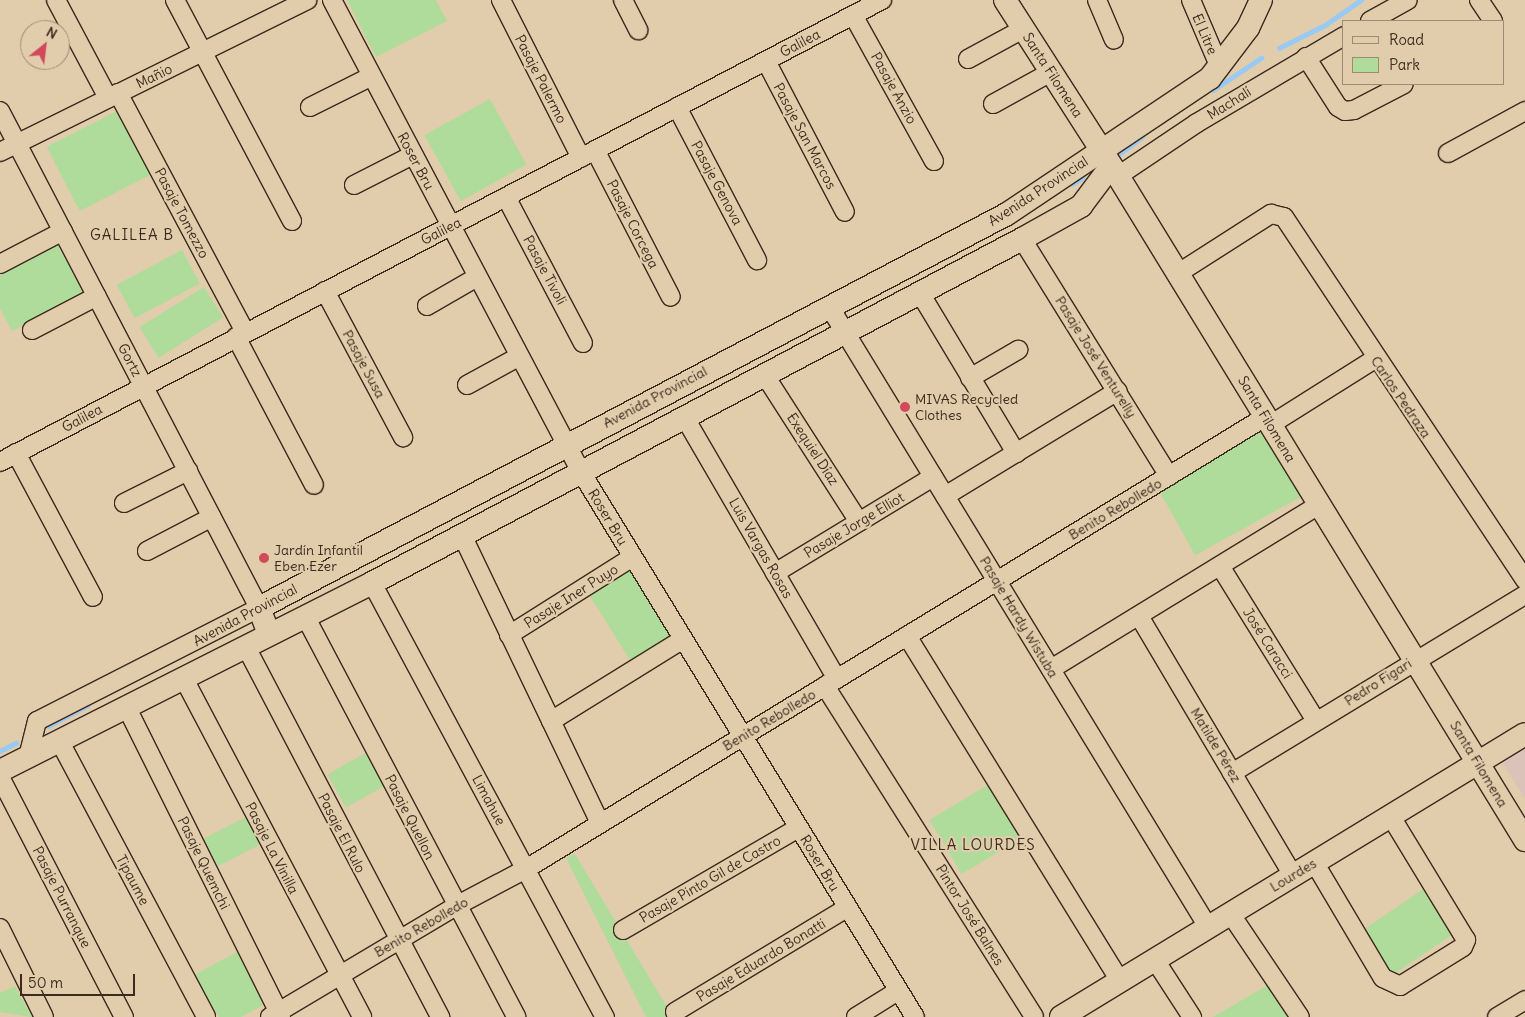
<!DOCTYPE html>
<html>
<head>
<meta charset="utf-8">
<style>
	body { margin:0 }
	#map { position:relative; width:1525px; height:1017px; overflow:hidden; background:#e1ccab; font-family:Delius,sans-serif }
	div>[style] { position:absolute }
	.built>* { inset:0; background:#dbc3b9 }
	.green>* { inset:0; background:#afdc9b; transform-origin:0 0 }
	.stream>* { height:4.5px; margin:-2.25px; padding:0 2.25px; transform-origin:2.25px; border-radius:2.25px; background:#98caf4 }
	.roads { filter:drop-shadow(1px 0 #3b2a1e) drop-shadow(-1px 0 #3b2a1e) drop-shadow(0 1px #3b2a1e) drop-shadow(0 -1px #3b2a1e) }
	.minor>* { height:18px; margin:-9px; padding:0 9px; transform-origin:9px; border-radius:9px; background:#e1ccab }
	.tertiary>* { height:22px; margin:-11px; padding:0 11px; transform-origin:11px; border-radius:11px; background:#e1ccab }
	.dots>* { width:14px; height:14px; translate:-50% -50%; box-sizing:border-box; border:2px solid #e1ccab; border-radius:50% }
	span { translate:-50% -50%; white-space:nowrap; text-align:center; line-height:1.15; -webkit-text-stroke:4.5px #e1ccab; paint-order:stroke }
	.street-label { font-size:14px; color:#3b2a1e }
	.poi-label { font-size:14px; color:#3b2a1e }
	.left { translate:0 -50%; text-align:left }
	.neighbourhood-label { font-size:15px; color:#3b2a1e; letter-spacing:1px }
	.legend { position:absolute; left:1342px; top:20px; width:162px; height:65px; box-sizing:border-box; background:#e1ccab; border:1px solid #9f8b73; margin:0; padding:6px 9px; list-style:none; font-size:15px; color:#3b2a1e }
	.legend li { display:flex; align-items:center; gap:10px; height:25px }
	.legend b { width:25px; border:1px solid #9f8b73 }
	.north { position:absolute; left:20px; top:20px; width:50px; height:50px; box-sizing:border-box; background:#e1ccab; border:1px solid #9f8b73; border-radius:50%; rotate:29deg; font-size:14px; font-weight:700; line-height:20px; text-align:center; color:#3b2a1e }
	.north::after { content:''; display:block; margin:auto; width:18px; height:22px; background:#d1495b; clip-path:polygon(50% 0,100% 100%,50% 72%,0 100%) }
	.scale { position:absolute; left:20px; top:974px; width:115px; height:22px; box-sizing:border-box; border:2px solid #3b2a1e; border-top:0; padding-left:6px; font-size:15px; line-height:18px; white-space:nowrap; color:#3b2a1e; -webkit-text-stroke:4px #e1ccab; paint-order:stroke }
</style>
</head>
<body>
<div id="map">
	<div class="built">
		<i style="clip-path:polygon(1525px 740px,1525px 799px,1499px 757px)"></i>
	</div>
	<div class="green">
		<i style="clip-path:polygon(347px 0,436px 0,447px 21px,376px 57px)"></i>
		<i style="left:490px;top:99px;width:75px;height:75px;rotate:61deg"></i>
		<i style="left:119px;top:110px;width:72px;height:81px;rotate:63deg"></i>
		<i style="clip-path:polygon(56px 242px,84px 293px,12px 331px,0 308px,0 272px)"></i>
		<i style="left:182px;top:250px;width:38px;height:74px;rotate:62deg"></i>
		<i style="left:204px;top:287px;width:36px;height:76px;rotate:58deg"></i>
		<i style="left:1264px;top:428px;width:78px;height:122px;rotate:61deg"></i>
		<i style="left:629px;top:566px;width:84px;height:49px;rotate:58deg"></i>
		<i style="left:373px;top:749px;width:38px;height:52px;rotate:61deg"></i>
		<i style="left:991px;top:783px;width:63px;height:72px;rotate:59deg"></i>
		<i style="left:250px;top:815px;width:31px;height:52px;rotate:63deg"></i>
		<i style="clip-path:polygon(575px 854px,673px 1017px,646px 1017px,566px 858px)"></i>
		<i style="left:1428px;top:886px;width:54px;height:80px;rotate:56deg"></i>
		<i style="clip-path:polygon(241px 950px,271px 1001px,241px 1017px,219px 1017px,194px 975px)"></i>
		<i style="clip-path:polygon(1268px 985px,1288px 1017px,1213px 1017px)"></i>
		<i style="clip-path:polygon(15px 986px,32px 1017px,0 1012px,0 993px)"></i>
	</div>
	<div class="stream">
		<i style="left:1279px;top:48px;width:51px;rotate:-26.6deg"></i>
		<i style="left:1325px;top:25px;width:44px;rotate:-34.8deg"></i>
		<i style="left:1213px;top:90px;width:58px;rotate:-33.7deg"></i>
		<i style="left:1115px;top:157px;width:34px;rotate:-37deg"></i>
		<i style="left:1072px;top:184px;width:12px;rotate:-31deg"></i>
		<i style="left:48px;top:726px;width:45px;rotate:-27.7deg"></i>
		<i style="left:0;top:751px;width:18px;rotate:-27deg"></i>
	</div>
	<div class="roads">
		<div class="minor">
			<i style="left:56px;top:0;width:111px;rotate:62deg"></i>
			<i style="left:175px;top:0;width:250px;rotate:62.1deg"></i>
			<i style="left:332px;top:0;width:534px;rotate:62.19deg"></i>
			<i style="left:581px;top:472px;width:639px;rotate:58.5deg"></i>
			<i style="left:501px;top:0;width:177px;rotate:63.1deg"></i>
			<i style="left:623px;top:0;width:34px;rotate:63deg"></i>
			<i style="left:1097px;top:0;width:43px;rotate:67deg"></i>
			<i style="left:1191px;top:0;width:74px;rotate:66.9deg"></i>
			<i style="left:1479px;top:0;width:25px;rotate:56deg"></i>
			<i style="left:853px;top:15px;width:167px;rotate:61deg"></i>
			<i style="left:1370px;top:21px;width:43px;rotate:-28.9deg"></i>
			<i style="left:1306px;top:57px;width:59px;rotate:57.4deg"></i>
			<i style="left:1338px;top:107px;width:8px;rotate:30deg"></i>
			<i style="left:1345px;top:111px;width:9px;rotate:-6deg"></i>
			<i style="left:1354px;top:110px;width:56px;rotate:-27.5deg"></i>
			<i style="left:968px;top:59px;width:63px;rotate:-28.6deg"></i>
			<i style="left:766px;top:61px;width:170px;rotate:62.4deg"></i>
			<i style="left:118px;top:93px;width:271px;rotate:62deg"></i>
			<i style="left:993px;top:104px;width:66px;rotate:-28.9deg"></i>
			<i style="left:310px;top:107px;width:69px;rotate:-26.6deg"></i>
			<i style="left:677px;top:107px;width:173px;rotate:62.4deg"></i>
			<i style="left:0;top:111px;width:560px;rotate:62.47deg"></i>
			<i style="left:259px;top:608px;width:249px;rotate:153deg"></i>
			<i style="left:37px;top:721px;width:36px;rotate:104deg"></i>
			<i style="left:595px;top:150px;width:165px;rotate:62.7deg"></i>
			<i style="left:0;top:152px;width:343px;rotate:-26.3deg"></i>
			<i style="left:1448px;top:153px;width:88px;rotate:-28.6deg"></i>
			<i style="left:1118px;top:176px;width:95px;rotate:-33.9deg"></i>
			<i style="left:1197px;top:123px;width:171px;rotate:-30.6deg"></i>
			<i style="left:354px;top:185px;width:66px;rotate:-27deg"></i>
			<i style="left:506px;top:197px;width:165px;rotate:62.2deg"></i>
			<i style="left:1022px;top:239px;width:279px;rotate:58.2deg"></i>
			<i style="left:0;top:264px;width:71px;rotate:-27.6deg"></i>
			<i style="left:1177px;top:274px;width:112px;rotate:-32.6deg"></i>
			<i style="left:1271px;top:214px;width:13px;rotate:13deg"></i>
			<i style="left:1284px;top:217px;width:436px;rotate:56.4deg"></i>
			<i style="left:325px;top:291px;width:166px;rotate:61.9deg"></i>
			<i style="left:920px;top:293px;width:187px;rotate:59deg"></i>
			<i style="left:427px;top:306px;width:58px;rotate:-30.1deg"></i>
			<i style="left:829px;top:306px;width:728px;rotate:58.6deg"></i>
			<i style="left:32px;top:330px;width:73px;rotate:-27.6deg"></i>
			<i style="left:236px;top:337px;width:167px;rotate:62.2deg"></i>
			<i style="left:766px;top:377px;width:172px;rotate:57.3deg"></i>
			<i style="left:970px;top:378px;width:56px;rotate:-30.3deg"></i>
			<i style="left:467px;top:385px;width:58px;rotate:-28.8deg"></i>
			<i style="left:685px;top:418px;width:302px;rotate:59.8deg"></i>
			<i style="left:1270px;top:425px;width:124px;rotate:-32.2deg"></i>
			<i style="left:16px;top:453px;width:163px;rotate:61.9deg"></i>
			<i style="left:0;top:462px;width:996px;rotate:-27.65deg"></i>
			<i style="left:945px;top:496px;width:202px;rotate:-31.3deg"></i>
			<i style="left:124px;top:503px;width:72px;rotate:-26.6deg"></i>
			<i style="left:462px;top:535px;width:319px;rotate:64.4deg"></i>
			<i style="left:147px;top:551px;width:73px;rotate:-27.6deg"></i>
			<i style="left:1220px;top:566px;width:182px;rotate:58.2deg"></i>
			<i style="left:775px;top:573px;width:185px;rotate:-31.3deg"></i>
			<i style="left:372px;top:583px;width:493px;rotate:61.8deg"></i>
			<i style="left:305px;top:616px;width:453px;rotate:62.2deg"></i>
			<i style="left:1139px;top:616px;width:301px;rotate:59.3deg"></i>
			<i style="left:509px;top:635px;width:146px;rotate:-32.2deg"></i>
			<i style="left:907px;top:636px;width:405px;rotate:58.3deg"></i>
			<i style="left:246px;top:647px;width:418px;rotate:62.3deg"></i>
			<i style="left:1051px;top:669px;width:314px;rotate:-31.5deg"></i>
			<i style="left:183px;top:677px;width:384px;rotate:62.2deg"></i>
			<i style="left:825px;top:686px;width:391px;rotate:57.7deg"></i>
			<i style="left:127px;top:708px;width:345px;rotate:63.5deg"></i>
			<i style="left:551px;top:721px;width:155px;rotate:-31.8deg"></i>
			<i style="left:60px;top:742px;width:311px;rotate:62deg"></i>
			<i style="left:1232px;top:773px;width:343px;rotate:-31.3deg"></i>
			<i style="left:0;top:777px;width:270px;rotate:62.7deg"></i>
			<i style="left:1314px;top:862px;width:135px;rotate:59.3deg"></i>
			<i style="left:1383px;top:978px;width:19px;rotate:25deg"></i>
			<i style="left:1400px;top:986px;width:74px;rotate:-31.8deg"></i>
			<i style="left:1463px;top:947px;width:8px;rotate:-67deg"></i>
			<i style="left:1466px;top:940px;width:146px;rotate:-121.3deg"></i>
			<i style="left:1230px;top:913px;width:125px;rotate:56.1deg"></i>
			<i style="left:0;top:928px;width:99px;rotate:63.7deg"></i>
			<i style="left:623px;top:930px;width:203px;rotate:-30.2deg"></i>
			<i style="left:1155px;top:960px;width:68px;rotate:57deg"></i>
			<i style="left:675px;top:1012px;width:201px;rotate:-31.2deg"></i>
			<i style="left:270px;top:1017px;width:217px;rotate:-30.8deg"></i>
			<i style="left:456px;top:906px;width:79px;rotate:-27.9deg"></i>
			<i style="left:526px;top:869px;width:866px;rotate:-31.45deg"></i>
			<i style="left:856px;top:1017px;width:49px;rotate:-31.8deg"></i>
			<i style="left:1497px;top:1017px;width:33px;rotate:-31deg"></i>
		</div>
		<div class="tertiary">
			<i style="left:1005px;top:0;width:209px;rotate:57.3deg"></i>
			<i style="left:1118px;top:176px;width:779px;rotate:58.49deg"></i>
			<i style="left:269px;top:634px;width:28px;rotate:-111deg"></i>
			<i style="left:259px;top:608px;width:845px;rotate:-27.78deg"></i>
			<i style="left:1007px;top:214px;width:244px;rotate:-33.8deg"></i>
			<i style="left:1210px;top:78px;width:63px;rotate:-52.8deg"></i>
			<i style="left:1248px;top:28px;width:31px;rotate:-65deg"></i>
			<i style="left:0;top:771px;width:417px;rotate:-26.8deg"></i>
			<i style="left:372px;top:583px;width:735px;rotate:-27.89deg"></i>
			<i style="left:1022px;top:239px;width:68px;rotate:-29.2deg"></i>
			<i style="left:1081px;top:206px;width:50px;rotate:-53.1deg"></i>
			<i style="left:1061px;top:1017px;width:543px;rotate:-31.38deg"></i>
		</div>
	</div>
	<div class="dots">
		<i style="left:905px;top:407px;background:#d1495b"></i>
		<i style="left:264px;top:558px;background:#d1495b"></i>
	</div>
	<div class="street-label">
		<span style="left:1205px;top:34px;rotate:67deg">El Litre</span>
		<span style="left:800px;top:43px;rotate:-28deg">Galilea</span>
		<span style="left:1053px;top:75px;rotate:57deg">Santa Filomena</span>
		<span style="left:154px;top:76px;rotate:-26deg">Mañio</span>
		<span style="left:541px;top:79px;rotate:63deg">Pasaje Palermo</span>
		<span style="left:894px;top:88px;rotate:61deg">Pasaje Anzio</span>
		<span style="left:1229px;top:103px;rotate:-32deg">Machalí</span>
		<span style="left:805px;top:136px;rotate:62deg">Pasaje San Marcos</span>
		<span style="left:416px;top:161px;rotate:62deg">Roser Bru</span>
		<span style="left:717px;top:183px;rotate:62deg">Pasaje Genova</span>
		<span style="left:1038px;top:191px;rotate:-33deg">Avenida Provincial</span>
		<span style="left:182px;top:213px;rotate:62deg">Pasaje Tomezzo</span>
		<span style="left:633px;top:224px;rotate:63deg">Pasaje Corcega</span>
		<span style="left:441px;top:231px;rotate:-27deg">Galilea</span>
		<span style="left:545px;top:270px;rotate:62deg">Pasaje Tivoli</span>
		<span style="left:1096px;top:357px;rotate:58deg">Pasaje José Venturelly</span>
		<span style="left:130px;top:360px;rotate:62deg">Gortz</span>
		<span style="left:364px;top:364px;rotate:62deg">Pasaje Susa</span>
		<span style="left:655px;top:397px;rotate:-28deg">Avenida Provincial</span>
		<span style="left:1401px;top:397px;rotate:56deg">Carlos Pedraza</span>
		<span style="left:82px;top:418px;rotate:-28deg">Galilea</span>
		<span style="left:1267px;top:419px;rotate:59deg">Santa Filomena</span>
		<span style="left:813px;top:449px;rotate:57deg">Exequiel Díaz</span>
		<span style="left:1115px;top:509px;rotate:-31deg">Benito Rebolledo</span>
		<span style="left:608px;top:517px;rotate:59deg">Roser Bru</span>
		<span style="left:854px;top:525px;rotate:-31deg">Pasaje Jorge Elliot</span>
		<span style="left:761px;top:548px;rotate:60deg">Luis Vargas Rosas</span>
		<span style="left:571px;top:596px;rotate:-32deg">Pasaje Iner Puyo</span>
		<span style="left:245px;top:615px;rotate:-28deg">Avenida Provincial</span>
		<span style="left:1019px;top:617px;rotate:59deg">Pasaje Hardy Wistuba</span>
		<span style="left:1268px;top:643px;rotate:58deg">José Caracci</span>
		<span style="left:1378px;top:682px;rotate:-32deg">Pedro Figari</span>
		<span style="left:769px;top:720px;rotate:-31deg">Benito Rebolledo</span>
		<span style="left:1216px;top:745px;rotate:59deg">Matilde Pérez</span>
		<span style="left:1479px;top:764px;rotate:59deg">Santa Filomena</span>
		<span style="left:489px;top:800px;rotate:62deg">Limahue</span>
		<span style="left:410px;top:817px;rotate:63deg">Pasaje Quellon</span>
		<span style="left:342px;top:833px;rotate:63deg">Pasaje El Rulo</span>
		<span style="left:272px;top:848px;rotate:63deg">Pasaje La Vinilla</span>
		<span style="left:204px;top:863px;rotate:64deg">Pasaje Quemchi</span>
		<span style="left:820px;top:863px;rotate:59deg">Roser Bru</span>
		<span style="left:1293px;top:875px;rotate:-31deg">Lourdes</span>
		<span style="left:710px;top:879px;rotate:-30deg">Pasaje Pinto Gil de Castro</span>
		<span style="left:133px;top:880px;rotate:62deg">Tipaume</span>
		<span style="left:62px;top:897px;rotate:63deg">Pasaje Purranque</span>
		<span style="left:970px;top:915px;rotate:58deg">Pintor José Balnes</span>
		<span style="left:421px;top:927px;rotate:-30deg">Benito Rebolledo</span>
		<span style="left:761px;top:960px;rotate:-31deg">Pasaje Eduardo Bonatti</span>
	</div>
	<div class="poi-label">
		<span class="left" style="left:915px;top:407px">MIVAS Recycled<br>Clothes</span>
		<span class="left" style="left:274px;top:558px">Jardín Infantil<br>Eben Ezer</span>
	</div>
	<div class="neighbourhood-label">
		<span style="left:132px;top:235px">GALILEA B</span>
		<span style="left:973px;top:845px">VILLA LOURDES</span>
	</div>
	<ul class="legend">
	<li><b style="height:6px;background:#e1ccab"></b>Road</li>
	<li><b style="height:14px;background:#afdc9b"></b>Park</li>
	</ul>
	<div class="north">N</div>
	<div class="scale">50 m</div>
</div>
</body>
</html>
